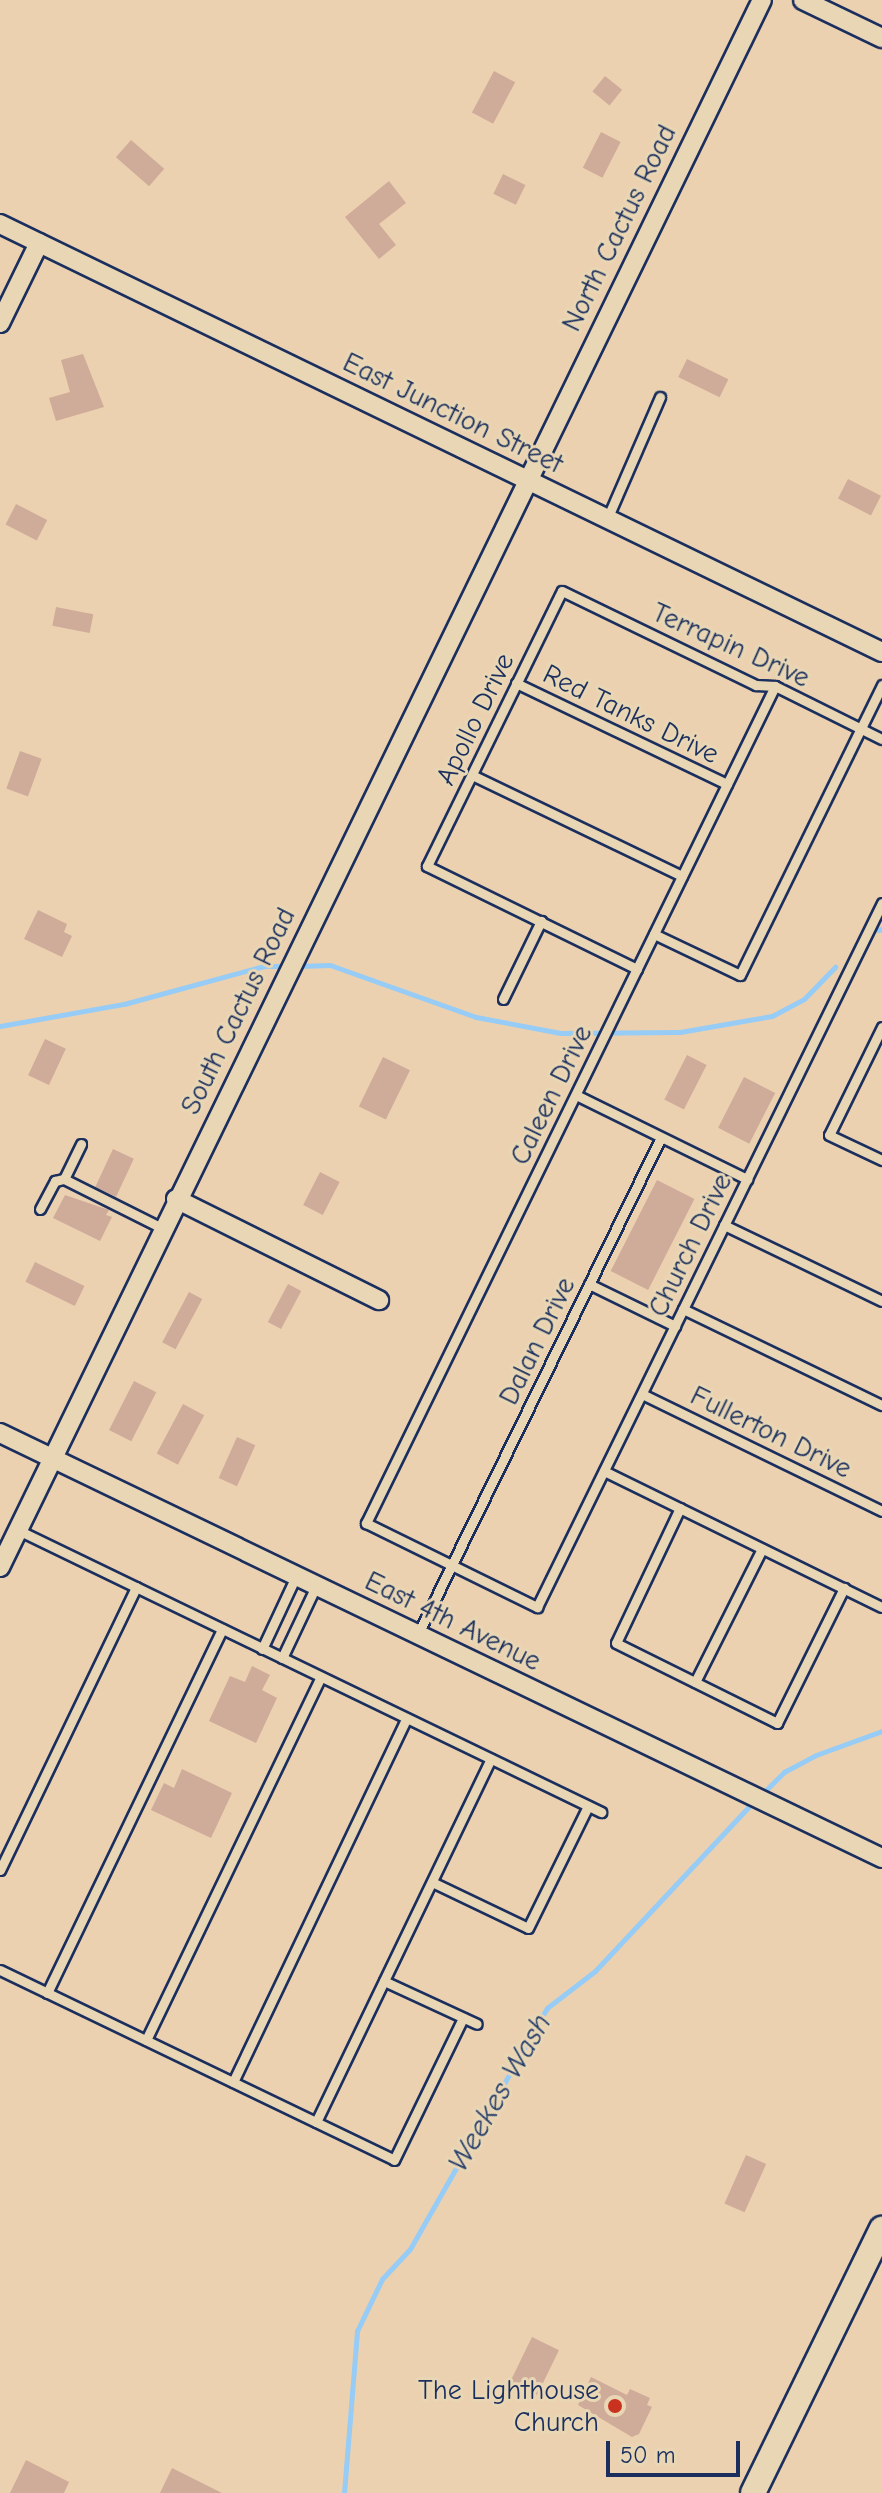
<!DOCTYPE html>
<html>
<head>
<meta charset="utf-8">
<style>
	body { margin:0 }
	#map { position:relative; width:882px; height:2493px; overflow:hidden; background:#ecd1b0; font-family:"Comic Neue",sans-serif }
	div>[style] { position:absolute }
	.stream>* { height:5px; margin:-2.5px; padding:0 2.5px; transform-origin:2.5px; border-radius:2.5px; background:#96ccf5 }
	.building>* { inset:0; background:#cfab99; transform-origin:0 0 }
	.roads { filter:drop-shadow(2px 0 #1b2f5e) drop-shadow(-2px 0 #1b2f5e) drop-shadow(0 2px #1b2f5e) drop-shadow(0 -2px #1b2f5e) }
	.service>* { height:9px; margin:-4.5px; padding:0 4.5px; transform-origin:4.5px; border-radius:4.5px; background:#e8d6b4 }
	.minor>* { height:18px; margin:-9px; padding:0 9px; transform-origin:9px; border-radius:9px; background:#e8d6b4 }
	.secondary>* { height:24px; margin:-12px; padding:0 12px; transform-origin:12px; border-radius:12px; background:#e8d6b4 }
	.dots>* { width:22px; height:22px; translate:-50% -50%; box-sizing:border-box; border:4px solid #e8d6b4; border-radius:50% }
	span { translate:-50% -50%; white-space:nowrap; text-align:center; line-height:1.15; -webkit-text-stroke:6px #e8d6b4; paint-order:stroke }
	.street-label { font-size:28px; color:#1b2f5e }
	.poi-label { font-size:28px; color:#1b2f5e }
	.right { translate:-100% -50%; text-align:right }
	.water-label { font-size:30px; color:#273f6d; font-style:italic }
	.scale { position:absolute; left:606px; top:2441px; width:134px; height:36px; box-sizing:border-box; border:4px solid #1b2f5e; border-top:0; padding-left:10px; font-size:24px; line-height:28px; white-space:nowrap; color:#1b2f5e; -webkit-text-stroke:6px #e8d6b4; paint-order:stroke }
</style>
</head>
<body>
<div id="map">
	<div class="stream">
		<i style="left:878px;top:930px;width:4px;rotate:-14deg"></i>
		<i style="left:298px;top:966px;width:32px;rotate:-2deg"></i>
		<i style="left:330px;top:965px;width:155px;rotate:19.6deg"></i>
		<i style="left:476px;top:1017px;width:86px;rotate:10.7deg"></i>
		<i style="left:561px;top:1033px;width:119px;rotate:-0.5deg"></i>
		<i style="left:680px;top:1032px;width:93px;rotate:-9.9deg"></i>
		<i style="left:772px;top:1016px;width:36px;rotate:-28deg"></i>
		<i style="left:804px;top:999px;width:45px;rotate:-45.9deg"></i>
		<i style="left:0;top:1026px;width:126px;rotate:-10.1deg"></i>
		<i style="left:124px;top:1004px;width:145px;rotate:-15.2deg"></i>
		<i style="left:264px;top:966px;width:24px"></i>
		<i style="left:761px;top:1795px;width:33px;rotate:-45deg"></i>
		<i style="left:784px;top:1772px;width:36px;rotate:-28deg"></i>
		<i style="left:816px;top:1755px;width:70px;rotate:-20deg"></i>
		<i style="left:344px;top:2493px;width:163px;rotate:-85.4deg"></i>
		<i style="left:357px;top:2331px;width:58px;rotate:-64.3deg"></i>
		<i style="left:382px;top:2279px;width:41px;rotate:-47deg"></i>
		<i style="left:410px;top:2249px;width:277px;rotate:-60.4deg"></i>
		<i style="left:547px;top:2008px;width:61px;rotate:-37.6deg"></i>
		<i style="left:595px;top:1971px;width:231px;rotate:-46.9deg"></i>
	</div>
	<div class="building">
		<i style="left:494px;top:71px;width:24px;height:47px;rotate:28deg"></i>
		<i style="left:605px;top:76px;width:22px;height:20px;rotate:39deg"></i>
		<i style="left:601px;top:132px;width:22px;height:40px;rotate:27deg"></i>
		<i style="left:131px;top:140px;width:44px;height:23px;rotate:41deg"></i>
		<i style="left:503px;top:174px;width:25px;height:22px;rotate:26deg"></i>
		<i style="clip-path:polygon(389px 181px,406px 203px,379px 224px,396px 245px,379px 259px,345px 217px)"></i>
		<i style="clip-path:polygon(83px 354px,104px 407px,56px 421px,49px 398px,70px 392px,61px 360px)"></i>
		<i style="left:687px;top:359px;width:46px;height:20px;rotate:26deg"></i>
		<i style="left:848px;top:479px;width:37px;height:22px;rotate:27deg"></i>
		<i style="left:16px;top:504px;width:35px;height:23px;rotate:27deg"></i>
		<i style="left:56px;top:607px;width:38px;height:19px;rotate:11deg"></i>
		<i style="left:20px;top:751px;width:23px;height:40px;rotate:20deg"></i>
		<i style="clip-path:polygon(38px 910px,67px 924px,64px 932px,72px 936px,62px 957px,24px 939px)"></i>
		<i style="left:45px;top:1039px;width:23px;height:40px;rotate:25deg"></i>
		<i style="left:687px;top:1055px;width:22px;height:50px;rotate:27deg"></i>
		<i style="left:383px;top:1057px;width:30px;height:55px;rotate:26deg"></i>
		<i style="left:744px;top:1077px;width:35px;height:57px;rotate:27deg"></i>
		<i style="left:113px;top:1149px;width:23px;height:42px;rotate:25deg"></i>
		<i style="left:320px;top:1172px;width:22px;height:37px;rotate:27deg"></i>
		<i style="left:657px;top:1180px;width:42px;height:102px;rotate:27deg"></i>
		<i style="clip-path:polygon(65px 1195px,109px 1210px,106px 1215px,112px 1217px,100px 1241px,53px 1218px)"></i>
		<i style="left:35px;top:1262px;width:55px;height:22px;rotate:26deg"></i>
		<i style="left:288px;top:1284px;width:15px;height:43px;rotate:28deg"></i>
		<i style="left:189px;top:1292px;width:15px;height:57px;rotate:28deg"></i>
		<i style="left:134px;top:1381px;width:25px;height:55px;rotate:27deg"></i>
		<i style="left:183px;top:1404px;width:24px;height:56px;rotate:28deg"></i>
		<i style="left:237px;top:1437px;width:20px;height:45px;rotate:24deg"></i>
		<i style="clip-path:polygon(252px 1666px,270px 1675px,262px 1690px,277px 1698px,256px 1743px,209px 1721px,230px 1676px,245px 1682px)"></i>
		<i style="clip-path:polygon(182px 1769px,232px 1793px,211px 1838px,151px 1810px,164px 1783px,174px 1788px)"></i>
		<i style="left:746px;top:2155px;width:22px;height:53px;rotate:24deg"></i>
		<i style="left:532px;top:2337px;width:30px;height:50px;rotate:26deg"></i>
		<i style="clip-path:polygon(591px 2377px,627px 2395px,630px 2389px,650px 2398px,647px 2405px,652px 2407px,639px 2434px,632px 2437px,578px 2405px)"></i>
		<i style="clip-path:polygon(26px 2460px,69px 2482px,64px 2493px,10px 2493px)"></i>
		<i style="clip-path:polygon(172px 2468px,222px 2493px,160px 2493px)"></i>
	</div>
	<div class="roads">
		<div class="service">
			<i style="left:607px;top:519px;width:133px;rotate:-66.5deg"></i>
			<i style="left:516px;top:683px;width:234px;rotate:25.6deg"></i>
			<i style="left:775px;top:686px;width:932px;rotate:116.04deg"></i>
			<i style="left:366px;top:1523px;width:191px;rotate:26.2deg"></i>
			<i style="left:537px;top:1607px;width:784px;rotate:-63.89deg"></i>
			<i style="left:472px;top:775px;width:233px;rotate:25.7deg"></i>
			<i style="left:654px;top:934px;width:95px;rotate:25.5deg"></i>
			<i style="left:740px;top:975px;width:323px;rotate:-63.9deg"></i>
			<i style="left:637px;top:969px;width:234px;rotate:-153.9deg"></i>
			<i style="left:427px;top:866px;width:306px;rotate:-63.9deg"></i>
			<i style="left:562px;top:591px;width:216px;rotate:25.9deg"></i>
			<i style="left:756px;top:685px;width:19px;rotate:3deg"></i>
			<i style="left:775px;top:686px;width:119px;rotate:26.4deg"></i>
			<i style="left:503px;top:999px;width:87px;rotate:-64deg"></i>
			<i style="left:882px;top:1027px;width:120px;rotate:116.1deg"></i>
			<i style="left:829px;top:1135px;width:59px;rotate:25.3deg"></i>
			<i style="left:576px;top:1095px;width:191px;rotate:26.2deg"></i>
			<i style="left:64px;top:1179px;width:110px;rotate:26.6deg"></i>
			<i style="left:40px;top:1209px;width:32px;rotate:-62deg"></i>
			<i style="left:55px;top:1181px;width:9px;rotate:-13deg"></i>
			<i style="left:64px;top:1179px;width:39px;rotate:-64deg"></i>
			<i style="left:724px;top:1225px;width:175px;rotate:25.7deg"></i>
			<i style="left:589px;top:1284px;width:96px;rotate:26deg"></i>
			<i style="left:683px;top:1309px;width:221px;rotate:25.8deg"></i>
			<i style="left:642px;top:1394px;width:267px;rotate:26deg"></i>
			<i style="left:604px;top:1471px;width:309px;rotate:26.1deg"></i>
			<i style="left:680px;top:1508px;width:149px;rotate:115.4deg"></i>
			<i style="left:616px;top:1643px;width:180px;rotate:26.4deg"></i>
			<i style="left:777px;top:1723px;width:151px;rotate:-63.6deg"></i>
			<i style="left:18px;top:1530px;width:648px;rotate:25.81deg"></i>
			<i style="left:417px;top:1636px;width:555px;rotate:-63.94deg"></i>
			<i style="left:262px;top:1649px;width:81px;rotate:-65deg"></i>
			<i style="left:282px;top:1658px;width:80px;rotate:-64.7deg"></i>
			<i style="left:695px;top:1682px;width:149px;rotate:-63.3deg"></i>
			<i style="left:0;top:1870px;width:314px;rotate:-64.3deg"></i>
			<i style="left:432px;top:1882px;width:106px;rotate:25.6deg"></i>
			<i style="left:528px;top:1928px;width:136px;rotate:-63.8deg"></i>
			<i style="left:0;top:1970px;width:437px;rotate:25.7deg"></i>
			<i style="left:394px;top:2160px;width:158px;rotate:-64.1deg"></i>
			<i style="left:384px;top:1981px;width:102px;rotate:24.8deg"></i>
			<i style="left:47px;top:1993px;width:404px;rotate:-64.3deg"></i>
			<i style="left:146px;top:2040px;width:403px;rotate:-64.3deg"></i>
			<i style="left:233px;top:2082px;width:403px;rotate:-64.5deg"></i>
			<i style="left:316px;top:2122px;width:403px;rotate:-64.3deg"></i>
		</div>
		<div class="minor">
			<i style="left:803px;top:0;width:88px;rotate:25.7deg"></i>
			<i style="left:0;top:224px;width:980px;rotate:25.89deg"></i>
			<i style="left:0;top:323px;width:89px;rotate:-64deg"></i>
			<i style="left:176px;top:1199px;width:227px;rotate:26.5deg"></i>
			<i style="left:0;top:1433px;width:979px;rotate:25.73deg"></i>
			<i style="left:0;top:1567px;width:1742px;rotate:-64.07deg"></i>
		</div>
		<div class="secondary">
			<i style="left:753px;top:2493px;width:294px;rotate:-64deg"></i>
		</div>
	</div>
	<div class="dots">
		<i style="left:615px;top:2406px;background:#c8321e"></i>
	</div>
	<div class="street-label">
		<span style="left:619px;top:228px;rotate:-64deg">North Cactus Road</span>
		<span style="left:453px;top:413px;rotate:26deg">East Junction Street</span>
		<span style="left:731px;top:645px;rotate:24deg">Terrapin Drive</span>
		<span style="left:631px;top:714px;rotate:26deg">Red Tanks Drive</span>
		<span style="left:475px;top:719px;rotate:-64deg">Apollo Drive</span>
		<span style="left:238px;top:1011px;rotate:-64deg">South Cactus Road</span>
		<span style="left:551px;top:1095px;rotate:-64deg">Caleen Drive</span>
		<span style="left:690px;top:1245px;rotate:-64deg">Church Drive</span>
		<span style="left:537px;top:1341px;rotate:-64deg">Dalan Drive</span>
		<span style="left:771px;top:1432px;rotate:26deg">Fullerton Drive</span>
		<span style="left:453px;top:1621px;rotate:26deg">East 4th Avenue</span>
	</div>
	<div class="poi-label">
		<span class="right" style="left:599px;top:2406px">The Lighthouse<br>Church</span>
	</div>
	<div class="water-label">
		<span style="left:500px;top:2093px;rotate:-60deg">Weekes Wash</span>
	</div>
	<div class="scale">50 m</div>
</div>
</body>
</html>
